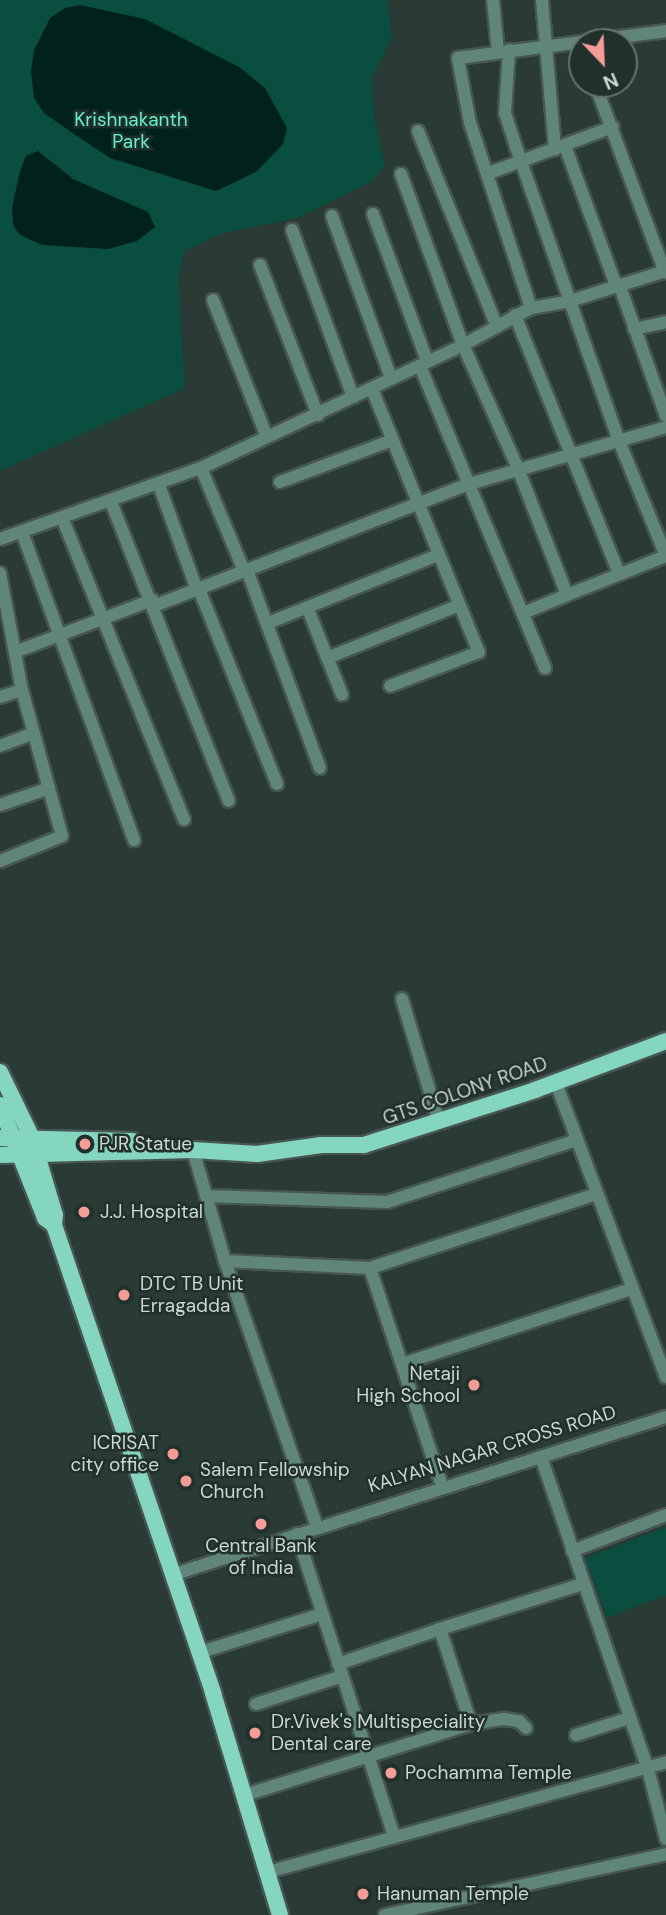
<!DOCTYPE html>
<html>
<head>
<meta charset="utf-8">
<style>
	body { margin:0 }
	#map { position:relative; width:666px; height:1915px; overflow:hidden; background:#2a3a35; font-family:"DM Sans",sans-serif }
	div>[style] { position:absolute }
	.green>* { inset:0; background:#094e3f }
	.water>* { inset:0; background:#01221a }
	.roads { filter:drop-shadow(2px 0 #475652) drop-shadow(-2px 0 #475652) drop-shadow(0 2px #475652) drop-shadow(0 -2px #475652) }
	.minor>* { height:12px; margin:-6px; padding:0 6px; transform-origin:6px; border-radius:6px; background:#60867b }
	.major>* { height:16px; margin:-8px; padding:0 8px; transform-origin:8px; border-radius:8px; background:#84d6bf }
	.dots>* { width:19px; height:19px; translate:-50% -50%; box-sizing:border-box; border:4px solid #20302b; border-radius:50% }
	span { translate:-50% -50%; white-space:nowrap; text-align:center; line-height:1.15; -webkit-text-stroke:5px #20302b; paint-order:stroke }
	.park-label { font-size:19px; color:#63f1cd }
	.street-label { font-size:19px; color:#cdd7d4 }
	.poi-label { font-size:19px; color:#cdd7d4 }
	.left { translate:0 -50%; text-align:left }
	.right { translate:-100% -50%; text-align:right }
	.north { position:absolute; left:568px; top:28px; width:70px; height:70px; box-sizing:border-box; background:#20302b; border:2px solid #65736f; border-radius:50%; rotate:157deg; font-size:19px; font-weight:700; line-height:28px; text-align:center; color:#cdd7d4 }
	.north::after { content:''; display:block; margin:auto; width:24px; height:32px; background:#f59c96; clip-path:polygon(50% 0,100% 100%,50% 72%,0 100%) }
</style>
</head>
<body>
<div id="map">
	<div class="green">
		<i style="clip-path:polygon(0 0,387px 0,392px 36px,372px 79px,374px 118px,385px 164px,373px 181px,297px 218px,219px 234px,184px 252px,178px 279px,185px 388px,0 471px)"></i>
		<i style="clip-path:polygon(666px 1527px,666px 1595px,607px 1618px,585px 1558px)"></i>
	</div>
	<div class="water">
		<i style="clip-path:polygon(80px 5px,145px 19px,239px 67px,265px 88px,287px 128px,283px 144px,256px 172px,216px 191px,110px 158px,77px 136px,44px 113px,34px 98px,31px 71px,34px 50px,50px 18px,65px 8px)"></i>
		<i style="clip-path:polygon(38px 151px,73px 179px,148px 212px,155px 227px,137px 241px,108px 249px,42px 245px,20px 235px,13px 225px,12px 208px,20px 171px,26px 156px)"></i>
	</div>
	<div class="roads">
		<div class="minor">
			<i style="left:493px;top:0;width:52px;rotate:84.5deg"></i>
			<i style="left:542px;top:0;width:150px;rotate:85deg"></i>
			<i style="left:509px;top:50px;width:63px;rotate:93.6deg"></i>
			<i style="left:505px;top:113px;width:36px;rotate:72deg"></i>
			<i style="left:516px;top:147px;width:312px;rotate:70.7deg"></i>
			<i style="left:619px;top:441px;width:124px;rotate:67.8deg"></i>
			<i style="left:595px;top:84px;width:201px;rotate:69.6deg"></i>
			<i style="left:418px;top:131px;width:211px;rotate:68deg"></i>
			<i style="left:565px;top:146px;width:148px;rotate:69.9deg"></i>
			<i style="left:489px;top:173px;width:132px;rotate:-20.4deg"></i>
			<i style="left:401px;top:174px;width:182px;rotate:70.1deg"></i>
			<i style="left:463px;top:345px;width:138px;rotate:66deg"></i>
			<i style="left:519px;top:471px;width:133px;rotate:68.8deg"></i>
			<i style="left:567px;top:595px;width:106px;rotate:-21.5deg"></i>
			<i style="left:373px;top:214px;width:153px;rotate:69.8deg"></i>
			<i style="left:332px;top:216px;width:172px;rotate:70deg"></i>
			<i style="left:292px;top:230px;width:178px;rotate:69.9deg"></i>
			<i style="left:260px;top:265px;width:161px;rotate:68.9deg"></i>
			<i style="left:619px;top:284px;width:140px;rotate:70.4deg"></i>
			<i style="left:213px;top:300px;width:147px;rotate:68.5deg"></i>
			<i style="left:531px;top:308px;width:195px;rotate:-108.2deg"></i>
			<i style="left:470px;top:123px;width:66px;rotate:-100.5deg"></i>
			<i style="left:458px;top:58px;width:210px;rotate:-7.4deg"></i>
			<i style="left:515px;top:315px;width:279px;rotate:68.1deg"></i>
			<i style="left:634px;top:329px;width:33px;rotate:-12deg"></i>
			<i style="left:420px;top:366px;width:327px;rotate:67.5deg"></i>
			<i style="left:372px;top:389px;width:284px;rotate:67.9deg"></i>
			<i style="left:479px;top:652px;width:95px;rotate:159.1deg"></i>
			<i style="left:201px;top:468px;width:112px;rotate:67.3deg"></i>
			<i style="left:280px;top:482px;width:117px;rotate:-20.4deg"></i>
			<i style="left:159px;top:485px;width:112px;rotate:70.1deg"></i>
			<i style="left:111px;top:502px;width:321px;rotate:68.5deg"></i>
			<i style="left:63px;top:520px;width:323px;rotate:68deg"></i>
			<i style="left:22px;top:532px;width:328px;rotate:70deg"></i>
			<i style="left:0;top:539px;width:213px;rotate:-19.5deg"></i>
			<i style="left:201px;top:468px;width:289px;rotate:-25.1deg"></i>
			<i style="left:463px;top:345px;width:77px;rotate:-28.6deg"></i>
			<i style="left:531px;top:308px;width:40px;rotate:-10deg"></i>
			<i style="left:570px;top:301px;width:101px;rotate:-17.4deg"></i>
			<i style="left:247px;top:570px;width:211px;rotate:69.8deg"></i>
			<i style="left:0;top:573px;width:119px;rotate:79.4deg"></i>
			<i style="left:22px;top:690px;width:151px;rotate:74.7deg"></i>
			<i style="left:62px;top:836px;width:67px;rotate:158deg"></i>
			<i style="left:199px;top:589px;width:210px;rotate:68.2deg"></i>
			<i style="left:154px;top:606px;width:338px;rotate:-21.2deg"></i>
			<i style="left:469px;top:484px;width:205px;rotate:-16.1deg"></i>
			<i style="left:308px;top:609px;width:92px;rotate:68.4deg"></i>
			<i style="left:523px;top:613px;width:48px;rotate:-22.2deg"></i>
			<i style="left:268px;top:623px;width:183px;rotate:-21.8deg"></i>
			<i style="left:15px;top:652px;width:147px;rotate:-20.8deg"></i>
			<i style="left:327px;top:658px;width:140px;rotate:-21.8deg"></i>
			<i style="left:0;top:697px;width:23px;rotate:-18deg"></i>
			<i style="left:0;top:746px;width:36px;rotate:-21deg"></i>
			<i style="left:0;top:805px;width:52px;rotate:-19.1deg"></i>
			<i style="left:402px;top:999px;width:128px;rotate:73.3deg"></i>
			<i style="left:556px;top:1083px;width:314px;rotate:69.5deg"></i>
			<i style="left:193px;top:1150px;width:116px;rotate:73.9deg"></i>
			<i style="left:225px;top:1261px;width:281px;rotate:70.9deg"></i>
			<i style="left:206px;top:1196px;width:181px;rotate:1.9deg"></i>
			<i style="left:387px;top:1202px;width:200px;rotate:-18.1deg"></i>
			<i style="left:225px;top:1261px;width:145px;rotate:2.8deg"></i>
			<i style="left:370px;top:1268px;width:239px;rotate:-18.1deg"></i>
			<i style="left:370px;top:1268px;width:230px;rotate:71.7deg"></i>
			<i style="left:405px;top:1363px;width:238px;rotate:-18.1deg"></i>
			<i style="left:541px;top:1457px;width:330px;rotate:71.1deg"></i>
			<i style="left:648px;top:1769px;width:72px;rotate:75.6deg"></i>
			<i style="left:297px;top:1534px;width:318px;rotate:72.2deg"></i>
			<i style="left:572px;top:1551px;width:101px;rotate:-21deg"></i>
			<i style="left:172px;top:1575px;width:519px;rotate:-17.74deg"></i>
			<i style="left:440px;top:1629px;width:150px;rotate:-17.5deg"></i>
			<i style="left:198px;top:1653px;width:130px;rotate:-17.5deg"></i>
			<i style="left:338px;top:1664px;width:108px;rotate:-18.9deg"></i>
			<i style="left:440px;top:1629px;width:100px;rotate:71.9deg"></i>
			<i style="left:256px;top:1704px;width:90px;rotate:-18deg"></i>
			<i style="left:576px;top:1735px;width:56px;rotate:-17.8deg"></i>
			<i style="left:245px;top:1795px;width:237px;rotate:-17.4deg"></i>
			<i style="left:471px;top:1724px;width:33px;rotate:-9deg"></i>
			<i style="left:504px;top:1719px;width:15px;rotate:8deg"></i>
			<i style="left:519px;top:1721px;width:10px;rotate:45deg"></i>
			<i style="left:268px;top:1872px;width:413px;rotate:-15.4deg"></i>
			<i style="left:385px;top:1915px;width:288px;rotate:-12.2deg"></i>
		</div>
		<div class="major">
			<i style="left:0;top:1072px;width:73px;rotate:64.1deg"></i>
			<i style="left:32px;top:1138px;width:80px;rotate:73.4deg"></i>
			<i style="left:55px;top:1215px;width:10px;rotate:96deg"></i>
			<i style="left:54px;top:1225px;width:494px;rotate:71.2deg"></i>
			<i style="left:213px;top:1693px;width:232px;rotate:73.2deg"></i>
			<i style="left:0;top:1105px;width:122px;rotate:68.3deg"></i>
			<i style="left:45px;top:1218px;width:11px;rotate:38deg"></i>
			<i style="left:0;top:1138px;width:133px;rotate:1.3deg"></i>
			<i style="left:0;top:1155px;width:193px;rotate:-1.5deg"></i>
			<i style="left:193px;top:1150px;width:64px;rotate:3.6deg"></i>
			<i style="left:257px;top:1154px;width:65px;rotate:-8deg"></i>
			<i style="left:321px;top:1145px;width:43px"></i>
			<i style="left:364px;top:1145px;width:180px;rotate:-17.8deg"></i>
			<i style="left:535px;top:1090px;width:140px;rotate:-20.5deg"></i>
		</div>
	</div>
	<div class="dots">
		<i style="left:85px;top:1144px;background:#f59c96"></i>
		<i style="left:84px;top:1212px;background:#f59c96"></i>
		<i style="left:124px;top:1295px;background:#f59c96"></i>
		<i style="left:474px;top:1385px;background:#f59c96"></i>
		<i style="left:173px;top:1454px;background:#f59c96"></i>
		<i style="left:186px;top:1481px;background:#f59c96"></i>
		<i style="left:261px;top:1524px;background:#f59c96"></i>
		<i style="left:255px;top:1733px;background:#f59c96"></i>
		<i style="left:391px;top:1773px;background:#f59c96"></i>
		<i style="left:363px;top:1894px;background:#f59c96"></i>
	</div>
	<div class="park-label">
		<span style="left:131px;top:131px">Krishnakanth<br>Park</span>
	</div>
	<div class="street-label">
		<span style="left:465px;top:1091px;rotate:-19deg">GTS COLONY ROAD</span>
		<span style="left:492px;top:1449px;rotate:-17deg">KALYAN NAGAR CROSS ROAD</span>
	</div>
	<div class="poi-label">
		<span class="left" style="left:99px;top:1144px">PJR Statue</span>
		<span class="left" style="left:100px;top:1212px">J.J. Hospital</span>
		<span class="left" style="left:140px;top:1295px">DTC TB Unit<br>Erragadda</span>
		<span class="right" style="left:460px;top:1385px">Netaji<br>High School</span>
		<span class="right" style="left:159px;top:1454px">ICRISAT<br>city office</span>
		<span class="left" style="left:200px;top:1481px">Salem Fellowship<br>Church</span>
		<span style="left:261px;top:1557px">Central Bank<br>of India</span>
		<span class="left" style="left:271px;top:1733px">Dr.Vivek's Multispeciality<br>Dental care</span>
		<span class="left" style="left:405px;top:1773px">Pochamma Temple</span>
		<span class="left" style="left:377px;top:1894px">Hanuman Temple</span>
	</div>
	<div class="north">N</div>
</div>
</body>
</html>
